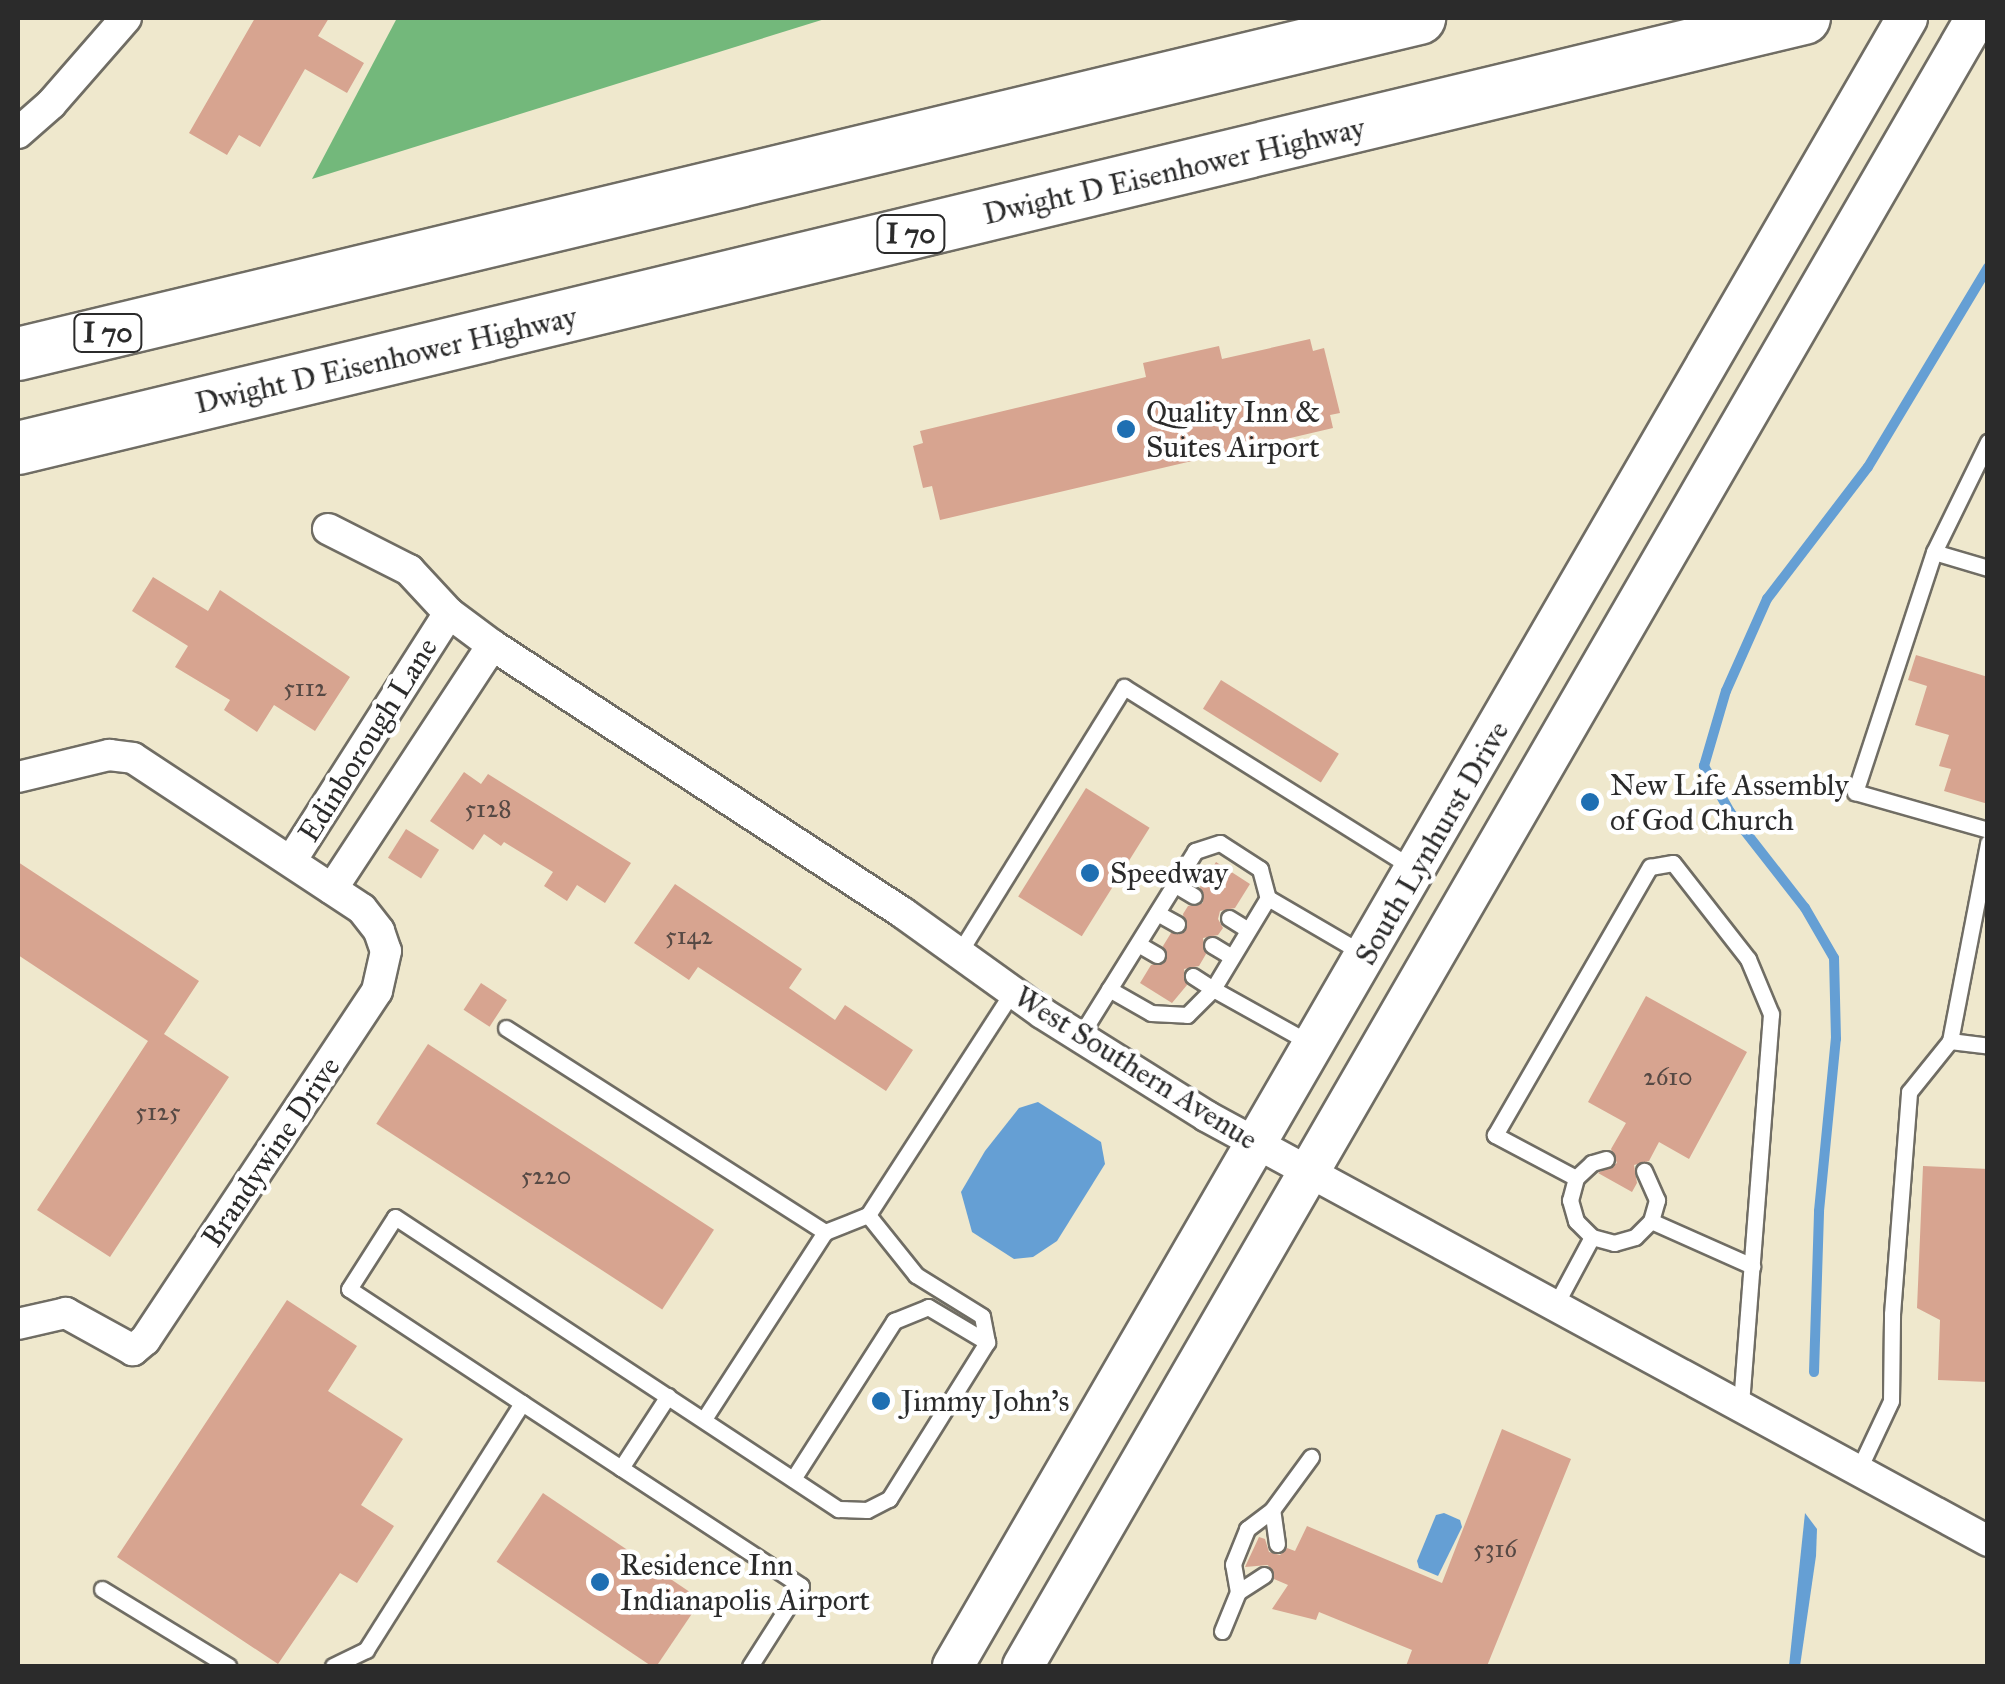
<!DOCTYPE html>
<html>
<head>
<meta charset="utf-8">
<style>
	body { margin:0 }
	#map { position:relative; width:2005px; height:1684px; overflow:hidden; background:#efe8cd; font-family:"IM FELL Great Primer",serif }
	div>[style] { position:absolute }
	.forest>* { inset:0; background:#73b87b }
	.water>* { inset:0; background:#659fd4 }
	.stream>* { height:10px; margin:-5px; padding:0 5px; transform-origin:5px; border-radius:5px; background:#659fd4 }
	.building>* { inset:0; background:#d7a490; transform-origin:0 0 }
	.roads { filter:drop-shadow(2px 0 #706d64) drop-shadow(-2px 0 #706d64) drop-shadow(0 2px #706d64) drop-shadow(0 -2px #706d64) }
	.service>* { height:15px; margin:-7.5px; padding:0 7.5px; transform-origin:7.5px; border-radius:7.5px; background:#fff }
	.minor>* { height:30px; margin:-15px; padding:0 15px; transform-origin:15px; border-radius:15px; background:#fff }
	.secondary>* { height:40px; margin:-20px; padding:0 20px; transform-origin:20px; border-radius:20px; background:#fff }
	.motorway>* { height:52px; margin:-26px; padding:0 26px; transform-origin:26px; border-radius:26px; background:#fff }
	.dots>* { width:28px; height:28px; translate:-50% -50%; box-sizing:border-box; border:5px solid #fff; border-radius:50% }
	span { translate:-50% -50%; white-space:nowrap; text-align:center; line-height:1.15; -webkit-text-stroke:9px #fff; paint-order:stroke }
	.number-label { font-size:25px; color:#564944 }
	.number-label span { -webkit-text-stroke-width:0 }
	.shield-label span { padding:2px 8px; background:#fff; border:2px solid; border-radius:8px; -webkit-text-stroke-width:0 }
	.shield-label { font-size:28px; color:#2b2b2b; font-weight:700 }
	.street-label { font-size:30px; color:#2b2b2b }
	.poi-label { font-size:30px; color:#2b2b2b }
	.left { translate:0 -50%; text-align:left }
	.frame { position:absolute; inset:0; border:20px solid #2b2b2b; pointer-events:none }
</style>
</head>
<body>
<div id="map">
	<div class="forest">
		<i style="clip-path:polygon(397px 18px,828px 18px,312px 179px)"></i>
	</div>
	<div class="water">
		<i style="clip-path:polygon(1038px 1102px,1101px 1142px,1105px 1164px,1057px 1241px,1033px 1257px,1014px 1259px,972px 1232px,961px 1192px,985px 1151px,1019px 1108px)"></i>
		<i style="clip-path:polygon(1444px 1513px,1460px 1520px,1462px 1527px,1438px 1576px,1419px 1568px,1417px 1561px,1436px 1515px)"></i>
		<i style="clip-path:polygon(1805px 1513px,1817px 1529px,1816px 1556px,1800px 1666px,1789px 1666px)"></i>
	</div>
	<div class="stream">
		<i style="left:1814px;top:1372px;width:161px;rotate:-88.2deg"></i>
		<i style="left:1819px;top:1211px;width:173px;rotate:-84.4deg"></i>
		<i style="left:1836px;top:1039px;width:81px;rotate:-91.4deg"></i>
		<i style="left:1834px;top:958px;width:58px;rotate:-120.1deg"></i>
		<i style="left:1805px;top:908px;width:122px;rotate:-128deg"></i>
		<i style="left:1730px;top:812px;width:53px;rotate:-119.5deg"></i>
		<i style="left:1704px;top:766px;width:78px;rotate:-73.7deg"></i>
		<i style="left:1726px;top:691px;width:101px;rotate:-66deg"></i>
		<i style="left:1767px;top:599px;width:166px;rotate:-52.6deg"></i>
		<i style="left:1868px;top:467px;width:233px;rotate:-59deg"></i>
	</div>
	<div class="building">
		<i style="clip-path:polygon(255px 18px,329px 18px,318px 36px,364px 63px,347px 93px,305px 69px,260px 147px,239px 135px,227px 155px,189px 133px)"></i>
		<i style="clip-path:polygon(1310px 339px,1313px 351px,1324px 348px,1340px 413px,1330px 415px,1333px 428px,940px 520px,932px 486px,923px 488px,913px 446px,923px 443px,920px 431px,1146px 377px,1143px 363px,1219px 346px,1222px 359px)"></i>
		<i style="clip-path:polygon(153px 577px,208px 611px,220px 590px,350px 677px,315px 731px,274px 705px,257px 732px,224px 710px,230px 700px,175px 667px,188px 646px,132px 611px)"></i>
		<i style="clip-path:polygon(1916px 655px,1988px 677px,1988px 804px,1944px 791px,1951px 769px,1939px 766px,1949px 735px,1915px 725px,1927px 686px,1908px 680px)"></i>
		<i style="left:1221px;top:680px;width:139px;height:34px;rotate:32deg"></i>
		<i style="clip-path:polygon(464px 772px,481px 784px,488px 774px,631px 863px,605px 903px,577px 885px,567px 901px,544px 886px,553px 872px,504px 842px,501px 846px,484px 834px,473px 850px,430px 821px)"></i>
		<i style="left:1086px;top:788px;width:75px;height:128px;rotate:32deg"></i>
		<i style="left:406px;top:829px;width:39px;height:34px;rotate:32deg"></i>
		<i style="clip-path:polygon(18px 862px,199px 981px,164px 1034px,229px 1077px,110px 1257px,37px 1210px,148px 1041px,18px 955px)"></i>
		<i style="clip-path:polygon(1216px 862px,1250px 884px,1235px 908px,1220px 911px,1218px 919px,1223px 928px,1218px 935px,1203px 938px,1206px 954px,1199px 966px,1184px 969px,1187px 985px,1172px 1003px,1140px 983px,1151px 965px,1166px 961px,1163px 946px,1171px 933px,1186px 930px,1183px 914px,1188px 906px,1203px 903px,1200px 887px)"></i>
		<i style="clip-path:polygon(675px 884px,802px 969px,789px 988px,835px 1020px,845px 1005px,913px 1050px,886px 1091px,698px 967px,689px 980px,634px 943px)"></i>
		<i style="left:481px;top:983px;width:31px;height:32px;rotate:33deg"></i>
		<i style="clip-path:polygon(1646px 996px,1747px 1052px,1689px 1159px,1659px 1142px,1649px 1161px,1634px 1165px,1637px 1183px,1632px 1192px,1598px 1173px,1617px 1163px,1611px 1149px,1626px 1123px,1588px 1102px)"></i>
		<i style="left:428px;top:1044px;width:341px;height:95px;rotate:33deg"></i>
		<i style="clip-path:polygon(1923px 1166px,1988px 1169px,1988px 1382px,1938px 1380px,1940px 1320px,1917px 1308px)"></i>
		<i style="clip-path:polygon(287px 1300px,357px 1346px,328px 1391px,403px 1439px,361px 1505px,394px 1526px,357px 1583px,340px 1573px,278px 1664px,117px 1557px)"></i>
		<i style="clip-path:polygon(1502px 1429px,1571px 1459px,1487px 1666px,1406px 1666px,1412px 1650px,1319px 1612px,1316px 1620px,1272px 1609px,1288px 1585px,1274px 1579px,1268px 1565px,1245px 1567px,1259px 1537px,1265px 1539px,1269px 1552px,1280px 1555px,1287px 1548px,1295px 1551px,1307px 1526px,1442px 1583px)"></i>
		<i style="left:543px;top:1493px;width:191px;height:83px;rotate:34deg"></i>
	</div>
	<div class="roads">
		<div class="service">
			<i style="left:1934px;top:552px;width:123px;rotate:-63.9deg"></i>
			<i style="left:1988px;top:568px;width:56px;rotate:-163.5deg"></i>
			<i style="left:1934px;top:552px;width:253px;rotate:108.2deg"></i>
			<i style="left:1855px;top:792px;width:138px;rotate:15.9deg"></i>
			<i style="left:1174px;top:884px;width:23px;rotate:31deg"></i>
			<i style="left:1157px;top:913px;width:23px;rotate:29deg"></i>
			<i style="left:1229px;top:918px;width:22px;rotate:32deg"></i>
			<i style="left:1138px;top:944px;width:22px;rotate:30deg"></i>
			<i style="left:1212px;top:945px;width:23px;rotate:31deg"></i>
			<i style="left:959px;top:953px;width:313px;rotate:-58.2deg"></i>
			<i style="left:1124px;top:687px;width:342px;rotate:32.1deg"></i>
			<i style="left:1109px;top:989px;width:48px;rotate:29.7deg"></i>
			<i style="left:1151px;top:1013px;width:36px;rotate:3deg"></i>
			<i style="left:1187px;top:1015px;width:37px;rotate:-45deg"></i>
			<i style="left:1213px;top:989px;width:24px;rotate:-147deg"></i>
			<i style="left:506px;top:1028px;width:379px;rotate:32.6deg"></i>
			<i style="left:1080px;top:1036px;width:218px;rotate:-58.1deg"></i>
			<i style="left:1195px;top:851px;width:26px;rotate:-18deg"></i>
			<i style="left:1220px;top:843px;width:48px;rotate:33deg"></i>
			<i style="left:1260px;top:869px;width:30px;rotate:75deg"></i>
			<i style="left:1950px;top:1041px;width:202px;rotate:-79.1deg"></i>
			<i style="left:1310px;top:1043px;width:111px;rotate:-150.9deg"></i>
			<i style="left:1213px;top:989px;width:106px;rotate:-58.9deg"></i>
			<i style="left:1268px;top:898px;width:109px;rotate:30.3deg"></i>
			<i style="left:1606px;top:1159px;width:15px;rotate:164deg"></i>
			<i style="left:1592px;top:1163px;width:22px;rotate:137deg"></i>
			<i style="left:1576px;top:1178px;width:23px;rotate:105deg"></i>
			<i style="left:1570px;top:1200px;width:22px;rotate:74deg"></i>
			<i style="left:1576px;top:1221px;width:23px;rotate:45deg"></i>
			<i style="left:1592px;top:1237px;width:23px;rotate:15deg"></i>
			<i style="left:1614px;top:1243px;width:22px;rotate:-16deg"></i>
			<i style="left:1635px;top:1237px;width:23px;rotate:-45deg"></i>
			<i style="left:1651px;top:1221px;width:22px;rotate:-74deg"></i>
			<i style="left:1657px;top:1200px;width:32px;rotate:-114deg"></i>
			<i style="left:1576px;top:1178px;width:92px;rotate:-152deg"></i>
			<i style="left:1495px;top:1135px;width:310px;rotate:-60deg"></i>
			<i style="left:1650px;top:867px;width:23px;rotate:-10deg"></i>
			<i style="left:1673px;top:863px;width:122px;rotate:52deg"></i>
			<i style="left:1748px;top:959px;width:60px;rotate:67.3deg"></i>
			<i style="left:1771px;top:1014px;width:394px;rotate:94.4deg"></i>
			<i style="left:1651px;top:1221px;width:111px;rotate:24deg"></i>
			<i style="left:1556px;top:1304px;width:76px;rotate:-61.8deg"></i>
			<i style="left:522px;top:1403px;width:207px;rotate:-146.6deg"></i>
			<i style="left:349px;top:1289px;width:85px;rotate:-57.4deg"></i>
			<i style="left:395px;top:1217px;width:531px;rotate:33.39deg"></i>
			<i style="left:838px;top:1509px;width:29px;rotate:2deg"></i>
			<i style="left:867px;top:1510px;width:25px;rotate:-27deg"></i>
			<i style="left:889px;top:1499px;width:185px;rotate:-58deg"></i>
			<i style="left:987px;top:1342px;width:26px;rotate:-101deg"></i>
			<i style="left:982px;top:1316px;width:78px;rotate:-148.2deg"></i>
			<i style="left:916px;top:1275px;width:77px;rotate:-128.7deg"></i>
			<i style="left:704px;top:1419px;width:223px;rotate:-57.1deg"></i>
			<i style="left:825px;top:1232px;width:46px;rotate:-21.6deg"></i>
			<i style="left:868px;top:1215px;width:265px;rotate:-57.1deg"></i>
			<i style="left:621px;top:1468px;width:215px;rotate:33.2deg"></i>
			<i style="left:801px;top:1586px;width:95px;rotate:122.5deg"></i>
			<i style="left:1858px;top:1471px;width:77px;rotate:-64.8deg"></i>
			<i style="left:1891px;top:1401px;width:87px;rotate:-89.3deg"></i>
			<i style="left:1892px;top:1314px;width:223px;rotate:-85.6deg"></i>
			<i style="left:1909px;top:1092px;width:65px;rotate:-51.2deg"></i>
			<i style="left:1950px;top:1041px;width:38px;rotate:7deg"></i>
			<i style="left:793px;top:1479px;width:188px;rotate:-57.4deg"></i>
			<i style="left:894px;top:1321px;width:37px;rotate:-22deg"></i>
			<i style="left:928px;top:1307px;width:69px;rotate:30.7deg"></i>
			<i style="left:1277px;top:1544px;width:34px;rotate:-98deg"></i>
			<i style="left:1272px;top:1510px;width:66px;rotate:-53.7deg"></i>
			<i style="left:102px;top:1589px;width:148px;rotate:31.4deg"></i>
			<i style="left:1238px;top:1592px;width:28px;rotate:-100deg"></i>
			<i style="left:1233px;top:1564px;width:38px;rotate:-68deg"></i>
			<i style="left:1247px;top:1529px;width:31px;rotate:-37deg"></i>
			<i style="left:1222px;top:1631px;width:42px;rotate:-67.7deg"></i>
			<i style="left:1238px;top:1592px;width:31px;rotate:-33deg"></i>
			<i style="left:333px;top:1666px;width:37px;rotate:-26deg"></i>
			<i style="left:366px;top:1650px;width:292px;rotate:-57.7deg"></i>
			<i style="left:522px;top:1403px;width:118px;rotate:33.3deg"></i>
			<i style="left:621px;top:1468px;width:86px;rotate:-56.9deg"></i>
		</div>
		<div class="minor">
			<i style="left:18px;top:133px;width:44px;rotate:-41.3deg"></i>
			<i style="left:51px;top:104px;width:114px;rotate:-48.9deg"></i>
			<i style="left:328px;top:529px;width:91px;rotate:26.8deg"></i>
			<i style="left:409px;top:570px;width:59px;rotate:47.1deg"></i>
			<i style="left:449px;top:613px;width:54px;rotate:36.7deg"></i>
			<i style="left:492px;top:645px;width:491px;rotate:33.1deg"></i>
			<i style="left:903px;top:913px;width:171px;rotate:35.7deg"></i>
			<i style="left:1042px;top:1013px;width:194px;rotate:32.1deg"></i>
			<i style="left:1206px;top:1116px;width:890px;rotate:28.52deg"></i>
			<i style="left:18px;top:777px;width:94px;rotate:-13.6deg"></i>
			<i style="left:109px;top:755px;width:24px;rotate:7deg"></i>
			<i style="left:133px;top:758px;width:274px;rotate:33.4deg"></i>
			<i style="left:362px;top:909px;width:28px;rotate:52deg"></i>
			<i style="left:379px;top:931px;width:21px;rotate:71deg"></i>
			<i style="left:386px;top:951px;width:41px;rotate:102.7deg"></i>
			<i style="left:377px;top:991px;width:419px;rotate:123.6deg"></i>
			<i style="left:145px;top:1340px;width:16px;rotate:140deg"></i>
			<i style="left:133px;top:1350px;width:77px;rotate:-151.1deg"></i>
			<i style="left:66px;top:1313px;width:49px;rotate:167.1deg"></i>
			<i style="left:291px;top:861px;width:294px;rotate:-57.5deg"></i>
			<i style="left:332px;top:889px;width:292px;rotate:-56.7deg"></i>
		</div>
		<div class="secondary">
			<i style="left:953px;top:1666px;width:1904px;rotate:-59.93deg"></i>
			<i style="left:1023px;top:1666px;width:1904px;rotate:-59.96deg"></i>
		</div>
		<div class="motorway">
			<i style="left:18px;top:354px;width:1441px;rotate:-13.49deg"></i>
			<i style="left:18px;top:448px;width:1837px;rotate:-13.54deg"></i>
		</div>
	</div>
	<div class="dots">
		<i style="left:1126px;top:429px;background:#1f6fb2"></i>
		<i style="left:1590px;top:802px;background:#1f6fb2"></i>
		<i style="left:1090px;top:873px;background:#1f6fb2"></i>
		<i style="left:881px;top:1401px;background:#1f6fb2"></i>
		<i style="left:600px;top:1582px;background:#1f6fb2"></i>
	</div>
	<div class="number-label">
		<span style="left:305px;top:688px">5112</span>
		<span style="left:488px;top:809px">5128</span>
		<span style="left:689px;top:936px">5142</span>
		<span style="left:1668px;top:1077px">2610</span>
		<span style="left:158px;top:1112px">5125</span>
		<span style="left:546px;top:1176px">5220</span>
		<span style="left:1495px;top:1549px">5316</span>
	</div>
	<div class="shield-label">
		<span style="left:911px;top:234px">I 70</span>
		<span style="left:108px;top:333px">I 70</span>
	</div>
	<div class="street-label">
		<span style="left:1174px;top:171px;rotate:-13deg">Dwight D Eisenhower Highway</span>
		<span style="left:386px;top:360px;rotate:-13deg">Dwight D Eisenhower Highway</span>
		<span style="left:368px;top:740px;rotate:-58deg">Edinborough Lane</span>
		<span style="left:1432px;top:843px;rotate:-60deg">South Lynhurst Drive</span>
		<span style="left:1136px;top:1068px;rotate:32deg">West Southern Avenue</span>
		<span style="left:271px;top:1152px;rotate:-56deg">Brandywine Drive</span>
	</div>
	<div class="poi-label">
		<span class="left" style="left:1146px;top:429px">Quality Inn &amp;<br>Suites Airport</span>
		<span class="left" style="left:1610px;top:802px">New Life Assembly<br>of God Church</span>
		<span class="left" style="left:1110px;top:873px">Speedway</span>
		<span class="left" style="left:901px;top:1401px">Jimmy John's</span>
		<span class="left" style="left:620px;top:1582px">Residence Inn<br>Indianapolis Airport</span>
	</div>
	<div class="frame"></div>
</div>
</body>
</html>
